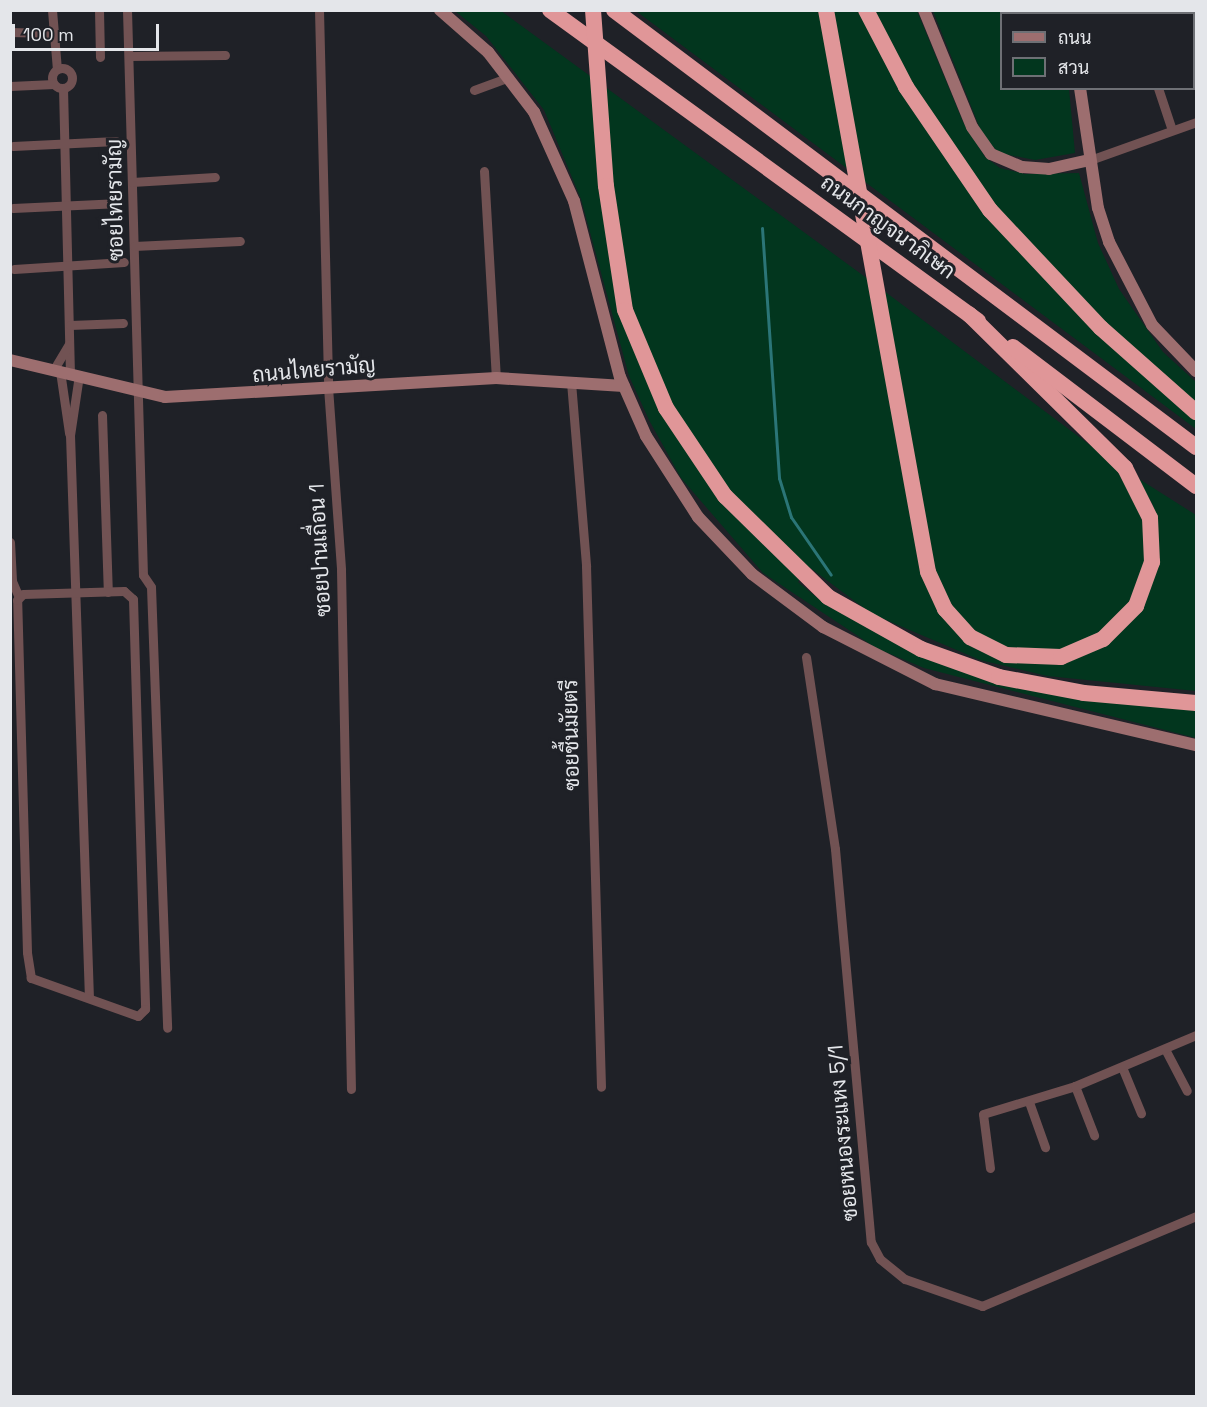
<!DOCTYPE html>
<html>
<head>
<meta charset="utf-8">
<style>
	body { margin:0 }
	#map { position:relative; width:1207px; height:1407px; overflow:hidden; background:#1f2127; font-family:"Space Grotesk",Sarabun,sans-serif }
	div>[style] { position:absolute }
	.green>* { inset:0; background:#02361e }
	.stream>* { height:3px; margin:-1.5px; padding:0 1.5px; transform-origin:1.5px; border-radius:1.5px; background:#2b7577 }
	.street>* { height:9px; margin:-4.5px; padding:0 4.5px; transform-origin:4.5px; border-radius:4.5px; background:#715253 }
	.street>.ring { margin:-4.5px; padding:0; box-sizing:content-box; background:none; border:9px solid #715253; border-radius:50% }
	.secondary>* { height:12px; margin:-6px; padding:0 6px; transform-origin:6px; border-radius:6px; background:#9d6e6f }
	.highway>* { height:16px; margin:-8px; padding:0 8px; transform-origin:8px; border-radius:8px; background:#e09698 }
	span { translate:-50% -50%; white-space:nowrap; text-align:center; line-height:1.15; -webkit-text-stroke:6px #1f2127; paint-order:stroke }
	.street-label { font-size:21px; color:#e4e6ea }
	.frame { position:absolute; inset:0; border:12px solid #e4e6ea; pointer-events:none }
	.legend { position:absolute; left:1000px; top:12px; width:195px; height:78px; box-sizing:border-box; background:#1f2127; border:2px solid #6e7075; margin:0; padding:8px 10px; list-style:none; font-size:18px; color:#e4e6ea }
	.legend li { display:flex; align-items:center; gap:12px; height:30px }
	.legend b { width:30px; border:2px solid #6e7075 }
	.scale { position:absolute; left:12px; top:24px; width:147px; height:27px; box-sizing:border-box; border:3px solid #e4e6ea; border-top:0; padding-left:8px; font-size:18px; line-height:21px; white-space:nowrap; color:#e4e6ea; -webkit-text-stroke:4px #1f2127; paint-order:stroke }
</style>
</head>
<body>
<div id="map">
	<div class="green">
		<i style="clip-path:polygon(455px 11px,501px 11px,868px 279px,1102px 454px,1126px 479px,1156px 531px,1153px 505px,1136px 477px,1196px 515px,1196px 691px,1047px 676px,980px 660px,872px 614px,809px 567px,798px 582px,820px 600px,948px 665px,1196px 706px,1196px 738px,924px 668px,876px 648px,763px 573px,681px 478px,649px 420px,629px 376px,581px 199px,544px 110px,486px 36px)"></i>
		<i style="clip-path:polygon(636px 11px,917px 11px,963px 122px,985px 157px,1000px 168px,1025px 174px,1079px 173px,1098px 243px,1119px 289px,1163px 352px,1196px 382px,1196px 403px,1097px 333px,1196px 420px,1196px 429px)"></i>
		<i style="clip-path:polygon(933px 11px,1056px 11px,1002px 14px,1002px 88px,1069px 89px,1075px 153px,1035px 160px,999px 153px,983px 136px)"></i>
	</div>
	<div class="stream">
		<i style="left:762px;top:228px;width:251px;rotate:86.1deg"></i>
		<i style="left:779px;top:478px;width:41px;rotate:72.9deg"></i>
		<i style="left:791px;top:517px;width:70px;rotate:55.4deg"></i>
	</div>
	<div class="street">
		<i style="left:52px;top:10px;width:59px;rotate:85.2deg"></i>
		<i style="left:99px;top:10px;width:47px;rotate:88.8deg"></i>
		<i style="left:127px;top:10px;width:565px;rotate:88.38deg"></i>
		<i style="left:143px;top:575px;width:14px;rotate:56deg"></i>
		<i style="left:151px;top:587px;width:441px;rotate:87.9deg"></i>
		<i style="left:319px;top:10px;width:377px;rotate:88.6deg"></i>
		<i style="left:328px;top:387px;width:183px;rotate:85.9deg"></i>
		<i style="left:341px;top:570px;width:519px;rotate:88.9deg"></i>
		<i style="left:1135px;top:10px;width:4px;rotate:76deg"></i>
		<i style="left:1194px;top:26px;width:2px;rotate:-27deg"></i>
		<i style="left:10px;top:32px;width:43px;rotate:1.3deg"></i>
		<i style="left:1196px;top:53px;width:1px;rotate:90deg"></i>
		<i style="left:129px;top:56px;width:96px;rotate:-0.6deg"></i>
		<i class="ring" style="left:52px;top:68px;width:11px;height:11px"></i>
		<i style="left:10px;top:86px;width:44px;rotate:-2.6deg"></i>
		<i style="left:63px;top:88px;width:285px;rotate:88.6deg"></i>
		<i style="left:1158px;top:88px;width:44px;rotate:71.6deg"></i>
		<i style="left:474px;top:90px;width:37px;rotate:-20deg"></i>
		<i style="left:13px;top:146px;width:103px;rotate:-2.8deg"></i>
		<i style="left:1090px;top:160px;width:113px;rotate:-19.7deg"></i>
		<i style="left:484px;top:171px;width:207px;rotate:86.7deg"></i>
		<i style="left:132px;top:182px;width:83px;rotate:-3.4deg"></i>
		<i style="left:13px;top:208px;width:107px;rotate:-2.7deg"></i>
		<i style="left:134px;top:246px;width:106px;rotate:-2.7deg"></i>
		<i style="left:14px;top:269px;width:110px;rotate:-3.6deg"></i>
		<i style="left:70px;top:325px;width:53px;rotate:-2.2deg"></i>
		<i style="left:54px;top:369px;width:29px;rotate:-59deg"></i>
		<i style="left:60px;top:371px;width:63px;rotate:81.7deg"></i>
		<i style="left:79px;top:375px;width:61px;rotate:98.5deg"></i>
		<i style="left:70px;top:435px;width:563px;rotate:88.07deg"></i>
		<i style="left:571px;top:382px;width:185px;rotate:85.3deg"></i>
		<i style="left:586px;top:566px;width:521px;rotate:88.35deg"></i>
		<i style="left:102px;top:415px;width:177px;rotate:88.1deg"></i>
		<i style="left:10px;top:542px;width:39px;rotate:87deg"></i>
		<i style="left:12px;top:581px;width:15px;rotate:67deg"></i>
		<i style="left:124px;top:591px;width:12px;rotate:42deg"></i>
		<i style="left:133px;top:599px;width:410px;rotate:88.3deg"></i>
		<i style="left:145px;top:1009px;width:10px;rotate:135deg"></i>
		<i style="left:138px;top:1016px;width:114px;rotate:-160.4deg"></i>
		<i style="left:31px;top:978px;width:26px;rotate:-99deg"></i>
		<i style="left:27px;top:952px;width:352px;rotate:-91.6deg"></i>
		<i style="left:17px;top:600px;width:8px;rotate:-45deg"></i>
		<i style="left:23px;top:594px;width:101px;rotate:-1.7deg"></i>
		<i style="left:806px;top:657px;width:194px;rotate:81.4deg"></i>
		<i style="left:835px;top:849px;width:395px;rotate:84.8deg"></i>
		<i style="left:871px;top:1242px;width:19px;rotate:62deg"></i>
		<i style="left:880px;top:1259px;width:32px;rotate:39deg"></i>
		<i style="left:905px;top:1279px;width:82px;rotate:19.3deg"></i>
		<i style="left:982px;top:1306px;width:232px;rotate:-22.8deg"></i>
		<i style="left:1165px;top:1049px;width:47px;rotate:62.4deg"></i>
		<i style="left:1122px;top:1067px;width:50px;rotate:67.6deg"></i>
		<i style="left:1075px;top:1086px;width:53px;rotate:68.8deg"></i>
		<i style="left:1029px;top:1102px;width:48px;rotate:70.4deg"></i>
		<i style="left:990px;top:1168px;width:54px;rotate:-97.4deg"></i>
		<i style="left:983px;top:1114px;width:96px;rotate:-16.9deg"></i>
		<i style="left:1075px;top:1086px;width:131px;rotate:-22.9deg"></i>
	</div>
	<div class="secondary">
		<i style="left:440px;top:10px;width:64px;rotate:41.2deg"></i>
		<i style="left:488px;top:52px;width:76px;rotate:52.5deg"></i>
		<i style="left:534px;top:112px;width:98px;rotate:65.8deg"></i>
		<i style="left:574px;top:201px;width:182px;rotate:75.4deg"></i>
		<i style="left:620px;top:377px;width:64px;rotate:66.2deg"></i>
		<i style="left:646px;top:436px;width:96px;rotate:57.3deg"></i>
		<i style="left:698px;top:517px;width:79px;rotate:46.5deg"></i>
		<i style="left:752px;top:574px;width:89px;rotate:36.7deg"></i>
		<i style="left:823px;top:627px;width:126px;rotate:27deg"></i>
		<i style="left:935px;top:684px;width:268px;rotate:13.2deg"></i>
		<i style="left:924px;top:10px;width:126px;rotate:67.7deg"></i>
		<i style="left:972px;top:127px;width:33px;rotate:55deg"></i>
		<i style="left:991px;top:154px;width:34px;rotate:23deg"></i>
		<i style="left:1022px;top:167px;width:27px;rotate:4deg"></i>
		<i style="left:1049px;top:169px;width:42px;rotate:-12.4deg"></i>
		<i style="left:1070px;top:10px;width:4px;rotate:90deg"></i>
		<i style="left:1080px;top:88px;width:121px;rotate:81.5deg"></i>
		<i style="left:1098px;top:208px;width:36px;rotate:72deg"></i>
		<i style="left:1109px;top:242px;width:93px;rotate:62.6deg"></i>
		<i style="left:1152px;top:325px;width:64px;rotate:46.3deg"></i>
		<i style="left:10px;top:360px;width:159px;rotate:13.4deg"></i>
		<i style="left:165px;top:397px;width:332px;rotate:-3.3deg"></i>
		<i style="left:496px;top:378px;width:128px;rotate:3.6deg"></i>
	</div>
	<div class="highway">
		<i style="left:550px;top:10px;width:529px;rotate:36deg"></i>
		<i style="left:593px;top:10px;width:176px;rotate:85.8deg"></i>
		<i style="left:606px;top:186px;width:125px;rotate:81.3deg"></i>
		<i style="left:625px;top:310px;width:106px;rotate:67.3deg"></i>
		<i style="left:666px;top:408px;width:106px;rotate:56.2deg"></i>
		<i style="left:725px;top:496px;width:144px;rotate:44.4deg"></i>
		<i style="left:828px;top:597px;width:107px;rotate:29.2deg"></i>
		<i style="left:921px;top:649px;width:83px;rotate:19.7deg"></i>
		<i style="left:999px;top:677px;width:86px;rotate:10.7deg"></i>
		<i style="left:1084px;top:693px;width:112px;rotate:5.1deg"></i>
		<i style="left:614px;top:10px;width:728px;rotate:36.9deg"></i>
		<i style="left:826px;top:10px;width:571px;rotate:79.71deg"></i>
		<i style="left:928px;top:572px;width:41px;rotate:65.3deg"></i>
		<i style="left:945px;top:609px;width:38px;rotate:48deg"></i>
		<i style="left:970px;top:637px;width:40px;rotate:26.6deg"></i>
		<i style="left:1006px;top:655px;width:55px;rotate:2.1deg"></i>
		<i style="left:1061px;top:657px;width:46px;rotate:-23.2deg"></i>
		<i style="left:1103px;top:639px;width:47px;rotate:-45deg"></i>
		<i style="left:1136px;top:606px;width:47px;rotate:-70deg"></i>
		<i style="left:1152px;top:562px;width:44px;rotate:-92.6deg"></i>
		<i style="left:1150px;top:518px;width:56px;rotate:-116.6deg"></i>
		<i style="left:1125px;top:468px;width:219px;rotate:-135.4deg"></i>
		<i style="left:866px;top:10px;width:87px;rotate:62.5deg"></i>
		<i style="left:906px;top:87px;width:149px;rotate:55.7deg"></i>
		<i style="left:990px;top:210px;width:162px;rotate:46.8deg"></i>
		<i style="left:1101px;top:328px;width:127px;rotate:41.5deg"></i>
		<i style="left:1013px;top:347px;width:230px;rotate:37.2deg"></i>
	</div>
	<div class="street-label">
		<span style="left:115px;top:200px;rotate:-91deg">ซอยไทยรามัญ</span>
		<span style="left:888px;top:227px;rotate:36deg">ถนนกาญจนาภิเษก</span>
		<span style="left:314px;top:370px;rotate:-5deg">ถนนไทยรามัญ</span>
		<span style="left:320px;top:550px;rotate:-93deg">ซอยปานเถื่อน 1</span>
		<span style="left:571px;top:735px;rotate:-91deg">ซอยชื้นมัยตรี</span>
		<span style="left:843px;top:1133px;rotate:-95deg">ซอยหนองระแหง 5/1</span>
	</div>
	<div class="frame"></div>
	<ul class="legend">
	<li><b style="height:8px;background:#9d6e6f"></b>ถนน</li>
	<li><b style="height:16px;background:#02361e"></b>สวน</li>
	</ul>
	<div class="scale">100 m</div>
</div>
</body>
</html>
